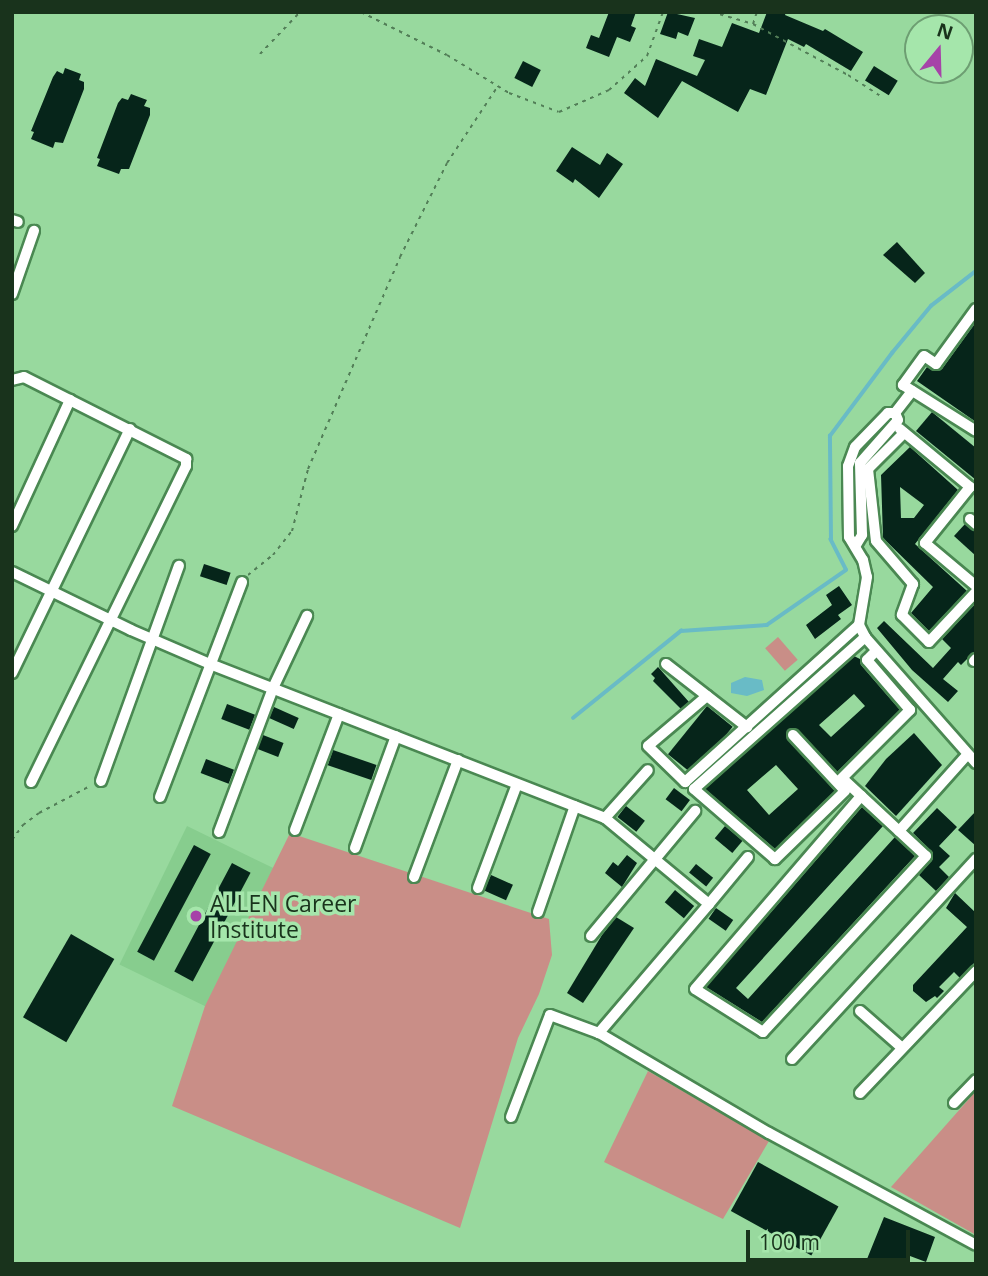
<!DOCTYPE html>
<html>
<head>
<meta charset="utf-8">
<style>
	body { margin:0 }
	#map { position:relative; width:988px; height:1276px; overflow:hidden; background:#98d99e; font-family:"Open Sans",sans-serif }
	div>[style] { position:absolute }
	.built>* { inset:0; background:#87cd8e; transform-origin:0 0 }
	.green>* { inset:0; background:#c98e87; transform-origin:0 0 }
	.water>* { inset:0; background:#69bbc6 }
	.stream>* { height:3.5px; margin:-1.75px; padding:0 1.75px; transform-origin:1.75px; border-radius:1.75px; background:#69bbc6 }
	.building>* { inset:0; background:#06251a; transform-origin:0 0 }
	.path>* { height:2px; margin-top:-1px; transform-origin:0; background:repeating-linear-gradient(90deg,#527e57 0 3.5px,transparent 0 8.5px) }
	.roads { filter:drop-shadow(2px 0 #4a8852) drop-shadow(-2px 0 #4a8852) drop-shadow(0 2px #4a8852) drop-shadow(0 -2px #4a8852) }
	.minor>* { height:10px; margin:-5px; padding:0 5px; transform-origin:5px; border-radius:5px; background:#fff }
	.dots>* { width:19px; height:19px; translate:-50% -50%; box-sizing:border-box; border:4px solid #a5e6ab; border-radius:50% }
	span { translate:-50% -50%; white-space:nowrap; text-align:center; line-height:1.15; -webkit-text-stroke:7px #a5e6ab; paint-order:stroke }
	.poi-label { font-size:23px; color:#19331c }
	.left { translate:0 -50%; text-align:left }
	.frame { position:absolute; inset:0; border:14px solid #19331c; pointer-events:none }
	.north { position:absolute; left:904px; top:14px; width:70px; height:70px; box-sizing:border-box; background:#a5e6ab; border:2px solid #6d9e72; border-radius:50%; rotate:19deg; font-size:19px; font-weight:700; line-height:28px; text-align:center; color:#19331c }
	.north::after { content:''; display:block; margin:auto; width:24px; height:32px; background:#a643a8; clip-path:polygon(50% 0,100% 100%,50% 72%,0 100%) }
	.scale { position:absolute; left:746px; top:1230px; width:164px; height:32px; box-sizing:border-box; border:4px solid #19331c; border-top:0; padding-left:9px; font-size:21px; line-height:24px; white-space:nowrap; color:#19331c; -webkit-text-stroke:5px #a5e6ab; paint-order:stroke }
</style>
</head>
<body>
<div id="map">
	<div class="built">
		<i style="left:187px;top:826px;width:96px;height:154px;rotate:26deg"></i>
	</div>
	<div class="green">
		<i style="left:778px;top:637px;width:30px;height:17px;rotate:49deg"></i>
		<i style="clip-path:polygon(290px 833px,549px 919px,552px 955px,539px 994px,518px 1038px,460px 1228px,172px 1106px,205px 1006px)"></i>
		<i style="clip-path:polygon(648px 1071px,769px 1141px,723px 1219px,604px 1162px)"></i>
		<i style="clip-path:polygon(976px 1091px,976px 1235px,891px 1187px)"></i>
	</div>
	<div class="water">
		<i style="clip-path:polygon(745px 677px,762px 680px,764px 690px,747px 696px,731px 693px,731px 683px)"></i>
	</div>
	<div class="stream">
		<i style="left:573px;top:718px;width:139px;rotate:-38.9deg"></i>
		<i style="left:681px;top:631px;width:86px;rotate:-4deg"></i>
		<i style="left:767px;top:625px;width:96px;rotate:-34.8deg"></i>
		<i style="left:846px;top:570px;width:34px;rotate:-117deg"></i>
		<i style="left:831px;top:540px;width:104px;rotate:-90.6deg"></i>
		<i style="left:830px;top:436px;width:104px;rotate:-53.2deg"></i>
		<i style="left:892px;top:353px;width:61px;rotate:-50.3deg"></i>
		<i style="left:931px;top:306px;width:57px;rotate:-37.9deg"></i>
	</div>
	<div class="building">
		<i style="clip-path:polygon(609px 12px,636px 12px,631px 26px,636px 28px,630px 42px,617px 37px,609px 57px,586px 48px,591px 35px,599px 38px)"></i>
		<i style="clip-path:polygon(668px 12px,695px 18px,688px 36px,678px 32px,676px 39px,660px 34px)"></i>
		<i style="clip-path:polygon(767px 12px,786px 12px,785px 15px,823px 31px,825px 29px,863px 52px,851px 71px,806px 44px,804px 47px,788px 39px,766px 95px,750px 89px,738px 112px,682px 81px,658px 118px,624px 93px,635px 78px,645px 86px,656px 59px,697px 76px,705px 60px,693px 56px,699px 39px,722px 47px,732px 23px,759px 33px)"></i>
		<i style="left:523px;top:61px;width:20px;height:19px;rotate:27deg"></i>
		<i style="left:874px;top:66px;width:28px;height:17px;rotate:32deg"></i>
		<i style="clip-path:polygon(65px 68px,81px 74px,79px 80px,84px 82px,84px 89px,63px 143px,55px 142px,53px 148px,31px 139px,34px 132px,31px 131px,53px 77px,57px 71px,63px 74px)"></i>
		<i style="clip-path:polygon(131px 94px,147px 100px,144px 106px,150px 108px,150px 115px,129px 169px,121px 169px,119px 174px,97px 166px,100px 159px,97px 158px,118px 103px,122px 98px,128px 100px)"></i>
		<i style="clip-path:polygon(572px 147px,600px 165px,607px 153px,623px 164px,599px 198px,575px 179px,573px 183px,556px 171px)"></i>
		<i style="clip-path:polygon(897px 242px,925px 273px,915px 283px,883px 255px)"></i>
		<i style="clip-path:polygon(976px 322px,976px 422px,917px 381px,927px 367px,935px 371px,942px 369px)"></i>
		<i style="clip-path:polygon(932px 412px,976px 448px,976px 480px,916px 431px)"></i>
		<i style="clip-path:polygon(evenodd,910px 447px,958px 490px,915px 544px,967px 591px,929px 631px,911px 613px,933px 587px,883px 538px,881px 475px,910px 447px,900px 487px,924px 505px,914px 518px,901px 518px,900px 487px)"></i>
		<i style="clip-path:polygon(965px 524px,976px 531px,976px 556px,954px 536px)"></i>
		<i style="left:204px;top:564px;width:28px;height:13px;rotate:18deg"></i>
		<i style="clip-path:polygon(839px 586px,852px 605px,838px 615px,841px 619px,815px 639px,806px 625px,832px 605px,826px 595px)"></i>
		<i style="clip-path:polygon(976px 603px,976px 650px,961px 665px,958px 662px,943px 679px,958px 691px,948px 702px,912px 670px,877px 628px,884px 621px,933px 668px,951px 648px,942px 639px)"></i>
		<i style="clip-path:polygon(evenodd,854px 656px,860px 659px,861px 665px,900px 710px,837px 772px,798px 730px,788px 730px,788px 740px,835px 791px,775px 849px,705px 789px,854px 656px,854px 694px,865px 706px,831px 737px,819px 725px,854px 694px,854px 656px,776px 765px,798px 789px,769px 815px,747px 790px,776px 765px)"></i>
		<i style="clip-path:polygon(658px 667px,689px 702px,681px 709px,653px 681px,655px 678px,651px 674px)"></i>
		<i style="left:227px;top:704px;width:30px;height:16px;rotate:21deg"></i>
		<i style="left:707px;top:706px;width:33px;height:62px;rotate:39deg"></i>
		<i style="left:274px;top:707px;width:27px;height:12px;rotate:24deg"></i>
		<i style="clip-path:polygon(914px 733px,942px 765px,896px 816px,865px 786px,886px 759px)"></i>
		<i style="left:263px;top:735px;width:22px;height:15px;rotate:21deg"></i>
		<i style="left:333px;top:750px;width:46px;height:16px;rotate:19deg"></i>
		<i style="left:206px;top:759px;width:30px;height:15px;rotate:21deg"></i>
		<i style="left:674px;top:788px;width:20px;height:14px;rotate:37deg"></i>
		<i style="left:626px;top:806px;width:24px;height:14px;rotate:38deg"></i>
		<i style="clip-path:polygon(862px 807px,883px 826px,736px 988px,748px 999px,895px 837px,915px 856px,762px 1022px,706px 987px)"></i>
		<i style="clip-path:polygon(937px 808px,957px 827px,939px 846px,950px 856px,939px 867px,949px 877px,936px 891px,919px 875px,932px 860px,933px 853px,913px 833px)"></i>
		<i style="clip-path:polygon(976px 811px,976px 846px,958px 830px)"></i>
		<i style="left:725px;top:826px;width:23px;height:16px;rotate:40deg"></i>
		<i style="left:194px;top:845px;width:19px;height:121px;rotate:28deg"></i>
		<i style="clip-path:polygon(627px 855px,637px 863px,622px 887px,605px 873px,613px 862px,618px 866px)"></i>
		<i style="left:232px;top:863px;width:21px;height:123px;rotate:28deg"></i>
		<i style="left:696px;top:864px;width:22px;height:11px;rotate:39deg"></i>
		<i style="left:491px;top:875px;width:24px;height:17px;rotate:24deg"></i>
		<i style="left:675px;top:890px;width:25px;height:16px;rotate:40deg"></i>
		<i style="clip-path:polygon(955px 893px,976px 913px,976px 961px,960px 978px,954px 972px,939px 987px,944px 991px,937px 998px,935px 996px,926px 1002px,913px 991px,913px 985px,967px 927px,946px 908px)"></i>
		<i style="left:716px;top:908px;width:21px;height:13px;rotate:35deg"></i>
		<i style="clip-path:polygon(616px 917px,634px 928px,583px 1003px,567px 993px,602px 935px)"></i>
		<i style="left:71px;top:934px;width:50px;height:96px;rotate:30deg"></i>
		<i style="left:758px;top:1162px;width:92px;height:56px;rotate:29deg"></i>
		<i style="clip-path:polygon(884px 1217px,935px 1237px,926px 1262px,910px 1256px,907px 1264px,865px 1264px)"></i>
	</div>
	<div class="path">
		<i style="left:361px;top:12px;width:96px;rotate:26.6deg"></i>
		<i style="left:447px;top:55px;width:73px;rotate:31.5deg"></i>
		<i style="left:509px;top:93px;width:53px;rotate:20.8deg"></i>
		<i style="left:559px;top:112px;width:55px;rotate:-23.7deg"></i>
		<i style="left:609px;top:90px;width:51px;rotate:-41.8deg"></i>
		<i style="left:647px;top:56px;width:47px;rotate:-70deg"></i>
		<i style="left:712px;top:12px;width:43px;rotate:16.3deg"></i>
		<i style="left:753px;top:24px;width:13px;rotate:-72deg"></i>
		<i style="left:753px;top:24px;width:108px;rotate:28.2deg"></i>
		<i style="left:848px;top:75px;width:40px;rotate:32.9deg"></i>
		<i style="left:260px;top:54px;width:58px;rotate:-46.4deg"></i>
		<i style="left:248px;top:575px;width:32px;rotate:-39deg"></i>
		<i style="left:273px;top:555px;width:31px;rotate:-52deg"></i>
		<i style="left:292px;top:531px;width:64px;rotate:-75.5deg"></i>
		<i style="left:308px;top:469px;width:231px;rotate:-66.5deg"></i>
		<i style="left:400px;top:257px;width:105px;rotate:-63.4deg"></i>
		<i style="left:447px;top:163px;width:92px;rotate:-56.5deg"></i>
		<i style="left:12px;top:840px;width:19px;rotate:-54deg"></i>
		<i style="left:23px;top:825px;width:20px;rotate:-37deg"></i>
		<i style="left:39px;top:813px;width:58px;rotate:-27.9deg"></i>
	</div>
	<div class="roads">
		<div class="minor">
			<i style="left:12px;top:220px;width:6px;rotate:18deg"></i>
			<i style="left:12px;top:294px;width:67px;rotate:-70.8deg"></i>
			<i style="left:976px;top:309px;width:68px;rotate:126deg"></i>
			<i style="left:936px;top:364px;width:14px;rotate:-146deg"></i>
			<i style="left:924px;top:356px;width:36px;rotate:126deg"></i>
			<i style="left:903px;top:385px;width:86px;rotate:32.2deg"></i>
			<i style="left:12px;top:380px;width:12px;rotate:-14deg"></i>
			<i style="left:24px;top:377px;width:182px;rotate:26.8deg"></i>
			<i style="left:186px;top:459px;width:7px;rotate:90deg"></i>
			<i style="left:186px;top:466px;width:352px;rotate:116.1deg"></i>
			<i style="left:895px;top:413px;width:28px;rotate:-52deg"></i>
			<i style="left:900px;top:429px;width:91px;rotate:39.6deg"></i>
			<i style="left:970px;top:487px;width:72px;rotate:128.8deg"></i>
			<i style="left:925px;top:543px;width:67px;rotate:40.1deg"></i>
			<i style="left:904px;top:433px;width:51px;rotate:135deg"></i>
			<i style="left:868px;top:469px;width:72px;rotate:83.7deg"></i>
			<i style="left:876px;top:541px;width:57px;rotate:49.3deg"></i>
			<i style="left:913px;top:584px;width:33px;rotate:110deg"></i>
			<i style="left:902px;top:615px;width:38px;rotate:45deg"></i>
			<i style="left:929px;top:642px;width:69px;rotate:-46.8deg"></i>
			<i style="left:970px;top:519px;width:8px;rotate:40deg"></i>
			<i style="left:12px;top:526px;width:139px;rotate:-65.3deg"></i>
			<i style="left:856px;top:545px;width:12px;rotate:-59deg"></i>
			<i style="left:862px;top:535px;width:72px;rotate:-91.6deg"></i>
			<i style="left:860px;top:463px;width:57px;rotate:-48.5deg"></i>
			<i style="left:898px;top:420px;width:8px;rotate:-113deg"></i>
			<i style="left:895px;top:413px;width:7px;rotate:180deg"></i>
			<i style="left:888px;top:413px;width:47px;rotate:134.1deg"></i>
			<i style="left:855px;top:447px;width:20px;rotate:110deg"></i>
			<i style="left:848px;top:466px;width:71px;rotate:89.2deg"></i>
			<i style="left:849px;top:537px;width:27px;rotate:59deg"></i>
			<i style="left:863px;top:560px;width:17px;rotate:77deg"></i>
			<i style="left:867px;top:577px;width:49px;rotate:99.5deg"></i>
			<i style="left:859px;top:625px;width:13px;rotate:63deg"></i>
			<i style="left:865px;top:637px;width:168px;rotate:48.6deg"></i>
			<i style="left:12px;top:572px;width:132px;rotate:26deg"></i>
			<i style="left:131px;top:630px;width:86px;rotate:23.3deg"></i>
			<i style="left:210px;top:664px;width:424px;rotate:21.3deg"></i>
			<i style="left:605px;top:818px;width:135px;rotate:39.6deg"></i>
			<i style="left:709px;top:904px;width:170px;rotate:130.5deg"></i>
			<i style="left:974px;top:661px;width:3px;rotate:-45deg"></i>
			<i style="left:666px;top:664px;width:103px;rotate:37.9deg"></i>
			<i style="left:12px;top:673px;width:271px;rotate:-64.2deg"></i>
			<i style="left:707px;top:696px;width:77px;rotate:139.7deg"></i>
			<i style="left:648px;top:746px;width:52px;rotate:44.2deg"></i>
			<i style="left:685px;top:782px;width:234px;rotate:-42.1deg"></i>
			<i style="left:793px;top:735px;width:76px;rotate:47.1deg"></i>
			<i style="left:845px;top:791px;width:98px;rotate:135.8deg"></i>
			<i style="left:775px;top:859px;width:107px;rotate:-139.2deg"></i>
			<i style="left:694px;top:789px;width:229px;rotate:-41.6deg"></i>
			<i style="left:843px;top:779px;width:113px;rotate:42.9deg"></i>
			<i style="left:926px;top:856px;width:240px;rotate:132.8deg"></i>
			<i style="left:763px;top:1032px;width:80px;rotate:-147.7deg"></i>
			<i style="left:695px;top:989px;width:255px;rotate:-49.3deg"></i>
			<i style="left:101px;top:781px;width:229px;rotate:-70.1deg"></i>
			<i style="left:838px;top:782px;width:102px;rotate:-45deg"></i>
			<i style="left:910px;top:710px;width:66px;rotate:-130.7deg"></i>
			<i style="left:867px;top:660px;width:13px;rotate:-45deg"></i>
			<i style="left:160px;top:797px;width:230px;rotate:-69.1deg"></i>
			<i style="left:605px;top:818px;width:64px;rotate:-48.1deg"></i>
			<i style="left:295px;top:830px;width:124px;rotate:-69.2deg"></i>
			<i style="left:899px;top:831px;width:102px;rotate:-48.2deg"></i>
			<i style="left:219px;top:832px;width:154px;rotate:-69.4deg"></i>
			<i style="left:273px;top:688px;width:80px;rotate:-64.7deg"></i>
			<i style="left:355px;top:848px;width:119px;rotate:-69.9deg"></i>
			<i style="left:414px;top:877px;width:125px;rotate:-69.4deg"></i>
			<i style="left:478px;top:888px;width:111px;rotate:-69.4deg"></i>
			<i style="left:709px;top:904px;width:61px;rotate:-50.3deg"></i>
			<i style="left:538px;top:912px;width:112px;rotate:-70.8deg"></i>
			<i style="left:591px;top:936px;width:163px;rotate:-50.2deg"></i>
			<i style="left:860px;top:1011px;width:55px;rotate:41.3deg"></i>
			<i style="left:792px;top:1059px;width:272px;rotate:-47.4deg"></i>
			<i style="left:860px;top:1093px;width:168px;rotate:-46.4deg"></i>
			<i style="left:954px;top:1103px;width:32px;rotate:-46deg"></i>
			<i style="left:511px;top:1117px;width:109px;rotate:-69.1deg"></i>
			<i style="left:550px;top:1015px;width:52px;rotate:20.2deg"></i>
			<i style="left:599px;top:1033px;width:197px;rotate:30.5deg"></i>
			<i style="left:769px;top:1133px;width:235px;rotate:28.4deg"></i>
		</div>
	</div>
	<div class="dots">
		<i style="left:196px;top:916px;background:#a643a8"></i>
	</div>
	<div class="poi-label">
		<span class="left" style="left:210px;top:916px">ALLEN Career<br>Institute</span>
	</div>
	<div class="frame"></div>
	<div class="north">N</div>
	<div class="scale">100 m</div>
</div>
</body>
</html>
